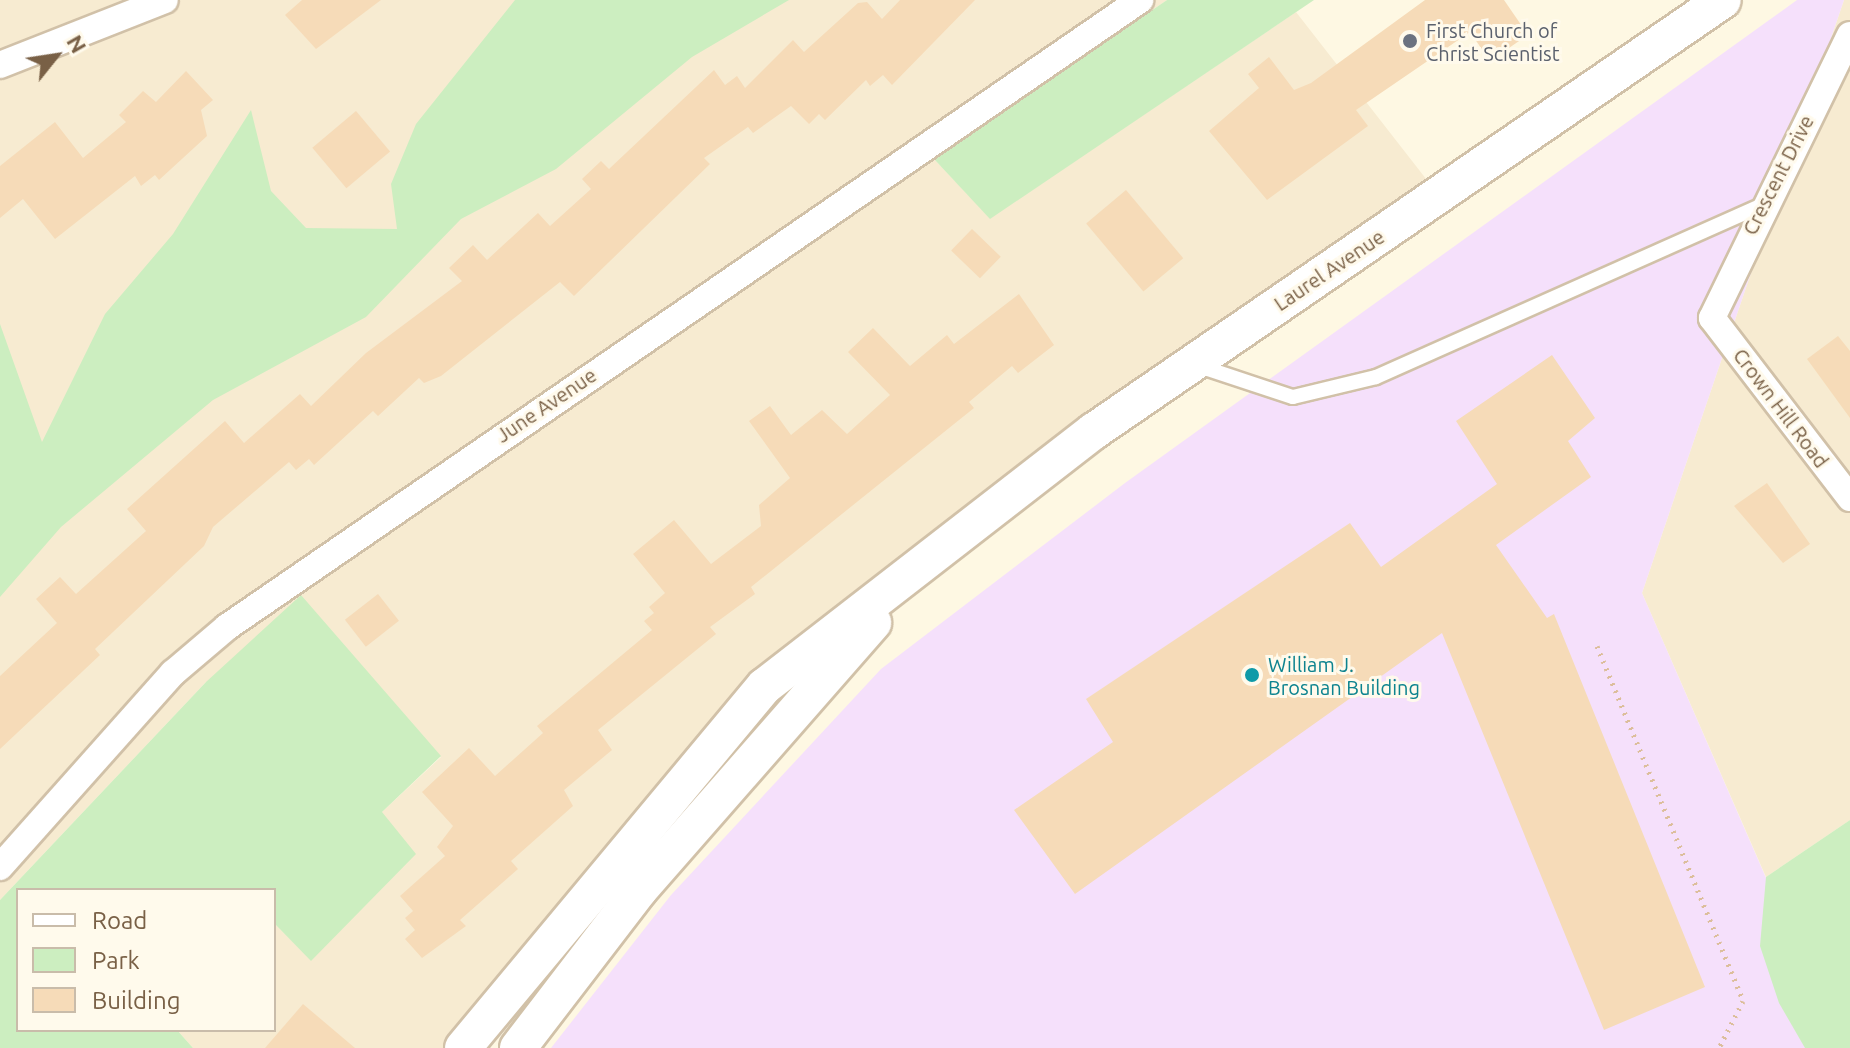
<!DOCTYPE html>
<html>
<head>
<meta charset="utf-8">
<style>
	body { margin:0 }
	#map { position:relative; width:1850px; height:1048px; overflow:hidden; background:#fef8e3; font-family:Ubuntu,sans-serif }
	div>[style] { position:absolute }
	.residential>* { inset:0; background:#f7ebd1 }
	.education>* { inset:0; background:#f5e0fb }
	.green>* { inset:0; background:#cceec0 }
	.building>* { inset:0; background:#f6dbb8; transform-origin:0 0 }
	.path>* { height:5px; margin-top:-2.5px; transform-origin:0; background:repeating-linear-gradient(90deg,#dcbe9b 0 2px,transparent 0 8px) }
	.roads { filter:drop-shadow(2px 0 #d1c1a8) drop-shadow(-2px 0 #d1c1a8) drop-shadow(0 2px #d1c1a8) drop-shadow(0 -2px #d1c1a8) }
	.lane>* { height:14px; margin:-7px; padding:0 7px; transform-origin:7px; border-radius:7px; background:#fff }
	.street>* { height:26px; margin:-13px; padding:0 13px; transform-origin:13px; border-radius:13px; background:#fff }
	.secondary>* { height:36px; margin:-18px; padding:0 18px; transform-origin:18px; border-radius:18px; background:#fff }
	.dots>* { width:22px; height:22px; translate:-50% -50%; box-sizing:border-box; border:4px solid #fffaec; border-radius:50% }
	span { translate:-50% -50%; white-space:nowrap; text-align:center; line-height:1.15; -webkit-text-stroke:6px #fffaec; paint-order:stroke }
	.worship-label { font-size:20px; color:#5b616d }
	.left { translate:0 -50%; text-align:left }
	.street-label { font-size:20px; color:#796046 }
	.culture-label { font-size:20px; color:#0d838f }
	.legend { position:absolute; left:16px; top:888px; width:260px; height:144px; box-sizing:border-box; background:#fffaec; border:2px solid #c9bcaa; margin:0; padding:10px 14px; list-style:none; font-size:24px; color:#796046 }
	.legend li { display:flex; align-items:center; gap:16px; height:40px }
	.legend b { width:40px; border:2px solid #c9bcaa }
	.north { position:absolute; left:16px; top:16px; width:80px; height:80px; -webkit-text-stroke:6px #fffaec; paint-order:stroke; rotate:60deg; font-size:22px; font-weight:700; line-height:32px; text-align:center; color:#796046 }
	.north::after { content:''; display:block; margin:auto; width:28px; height:36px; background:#796046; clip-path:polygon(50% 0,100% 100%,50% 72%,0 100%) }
</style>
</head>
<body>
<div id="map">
	<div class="residential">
		<i style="clip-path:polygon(0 0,1167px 0,934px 159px,990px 218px,1296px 12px,1430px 184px,753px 686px,447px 1048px,193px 1048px,177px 1030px,274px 1030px,274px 923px,311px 960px,382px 812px,441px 757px,206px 682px,0 900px)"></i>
		<i style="clip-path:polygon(1844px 0,1850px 0,1850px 820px,1766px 877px,1642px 593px)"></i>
	</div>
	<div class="education">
		<i style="clip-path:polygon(1797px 0,1844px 0,1642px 593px,1840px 1048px,551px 1048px,671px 895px,881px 669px,1125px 483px)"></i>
	</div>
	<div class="green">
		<i style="clip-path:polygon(515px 0,789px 0,692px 57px,556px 169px,461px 219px,366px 317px,213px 400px,61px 527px,0 597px,0 324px,42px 442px,105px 314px,173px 234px,251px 110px,271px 191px,306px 228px,397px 229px,391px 184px,416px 124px)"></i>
		<i style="clip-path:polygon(1167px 0,1314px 0,990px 219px,934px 159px)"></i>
		<i style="clip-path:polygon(301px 595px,441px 756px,382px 812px,416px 854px,311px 961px,274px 923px,274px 890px,18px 890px,18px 1030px,177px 1030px,193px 1048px,0 1048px,0 900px,206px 682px)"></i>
		<i style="clip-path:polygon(1850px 820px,1850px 1048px,1805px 1048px,1779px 1003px,1760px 946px,1766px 877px)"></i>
	</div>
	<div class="building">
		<i style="clip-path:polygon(302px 0,381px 0,316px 49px,285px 15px)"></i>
		<i style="clip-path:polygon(900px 0,975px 0,892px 85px,883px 75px,870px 86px,866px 80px,825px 120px,819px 114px,809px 124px,791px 106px,753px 133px,748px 127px,704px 158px,710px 164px,574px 296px,560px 282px,441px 376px,424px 383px,419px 378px,378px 416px,373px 411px,314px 465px,309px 459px,296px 470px,289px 462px,213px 527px,204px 546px,95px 649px,100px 655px,0 749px,0 676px,57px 623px,36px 599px,60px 577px,76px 594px,146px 531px,127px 509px,225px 421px,244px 443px,300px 394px,311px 406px,366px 353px,462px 281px,449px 268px,473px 245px,487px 260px,538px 213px,550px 226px,591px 189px,582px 179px,601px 161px,609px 169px,714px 70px,725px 85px,737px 76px,745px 88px,793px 40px,804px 52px,858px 3px,867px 2px,882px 19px)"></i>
		<i style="clip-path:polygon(1425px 0,1504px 0,1528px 35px,1490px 61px,1470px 32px,1356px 110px,1368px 126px,1267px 200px,1209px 131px,1259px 88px,1248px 74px,1269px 57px,1294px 90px,1311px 83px)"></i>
		<i style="clip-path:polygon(186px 71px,213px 100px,201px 110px,207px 136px,159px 180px,155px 175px,141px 186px,135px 176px,55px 239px,23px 199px,0 218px,0 166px,55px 122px,83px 158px,126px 122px,119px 115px,143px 91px,156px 102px)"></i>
		<i style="left:356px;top:111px;width:53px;height:57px;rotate:50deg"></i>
		<i style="left:1126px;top:190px;width:89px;height:52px;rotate:50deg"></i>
		<i style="left:972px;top:229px;width:40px;height:30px;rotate:44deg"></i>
		<i style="clip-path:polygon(1019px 294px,1054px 345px,1018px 373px,1012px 366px,969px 402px,974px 408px,751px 587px,755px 594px,710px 627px,716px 634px,598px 730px,612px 750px,564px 790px,573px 806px,511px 861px,518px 869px,460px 920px,466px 926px,422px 958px,405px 939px,415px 930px,405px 918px,413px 911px,400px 896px,445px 856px,437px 847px,453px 826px,422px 792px,469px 748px,495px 776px,543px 733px,537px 726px,652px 630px,644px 621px,654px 613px,649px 607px,665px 593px,633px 554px,674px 520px,711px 564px,761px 526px,759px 505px,790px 478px,749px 421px,770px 406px,791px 435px,822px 410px,847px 434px,890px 395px,848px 352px,873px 328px,910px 366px,947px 335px,954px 344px)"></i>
		<i style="clip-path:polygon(1838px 336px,1850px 351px,1850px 418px,1807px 359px)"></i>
		<i style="clip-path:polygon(1552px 355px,1595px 418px,1568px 441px,1591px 477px,1496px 545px,1547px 618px,1554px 614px,1705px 987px,1604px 1030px,1442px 633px,1075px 894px,1014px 810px,1113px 742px,1086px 699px,1350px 523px,1381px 567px,1497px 484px,1456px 421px)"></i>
		<i style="clip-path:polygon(1767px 483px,1810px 544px,1783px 563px,1734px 506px)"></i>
		<i style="left:378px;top:594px;width:34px;height:42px;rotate:52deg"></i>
		<i style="clip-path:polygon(303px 1004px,355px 1048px,265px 1048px)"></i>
	</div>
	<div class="path">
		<i style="left:1597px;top:646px;width:384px;rotate:67.6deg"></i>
		<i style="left:1743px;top:1001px;width:53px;rotate:117.1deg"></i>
	</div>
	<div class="roads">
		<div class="lane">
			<i style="left:1196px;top:365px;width:102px;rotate:18.3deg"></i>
			<i style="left:1293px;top:397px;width:85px;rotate:-13.5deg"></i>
			<i style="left:1376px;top:377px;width:420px;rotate:-24deg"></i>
		</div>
		<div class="street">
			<i style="left:1850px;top:35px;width:315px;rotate:116deg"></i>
			<i style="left:1712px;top:318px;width:227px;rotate:52.5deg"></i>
			<i style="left:0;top:65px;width:177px;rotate:-21.5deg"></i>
			<i style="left:0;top:867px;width:260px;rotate:-48.3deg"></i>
			<i style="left:173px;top:673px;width:71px;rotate:-40.4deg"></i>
			<i style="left:227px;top:627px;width:1108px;rotate:-34.48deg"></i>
		</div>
		<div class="secondary">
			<i style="left:463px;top:1048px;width:471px;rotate:-50.2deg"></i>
			<i style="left:765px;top:686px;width:416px;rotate:-37.8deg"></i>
			<i style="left:1094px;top:431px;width:762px;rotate:-34.42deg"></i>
			<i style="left:518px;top:1048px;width:200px;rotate:-52.5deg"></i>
			<i style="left:640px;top:889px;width:354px;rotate:-48.8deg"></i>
		</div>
	</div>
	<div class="dots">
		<i style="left:1410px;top:41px;background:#6b7280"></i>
		<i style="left:1252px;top:675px;background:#0f9aa8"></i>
	</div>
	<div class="worship-label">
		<span class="left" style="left:1426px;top:42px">First Church of<br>Christ Scientist</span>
	</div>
	<div class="street-label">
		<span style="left:1778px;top:175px;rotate:-63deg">Crescent Drive</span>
		<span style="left:1329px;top:270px;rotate:-34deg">Laurel Avenue</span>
		<span style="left:546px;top:405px;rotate:-34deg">June Avenue</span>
		<span style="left:1781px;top:408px;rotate:53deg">Crown Hill Road</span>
	</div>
	<div class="culture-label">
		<span class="left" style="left:1268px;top:676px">William J.<br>Brosnan Building</span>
	</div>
	<ul class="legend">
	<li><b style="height:10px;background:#fff"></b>Road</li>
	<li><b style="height:22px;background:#cceec0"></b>Park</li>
	<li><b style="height:22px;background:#f6dbb8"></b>Building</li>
	</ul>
	<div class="north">N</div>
</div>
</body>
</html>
